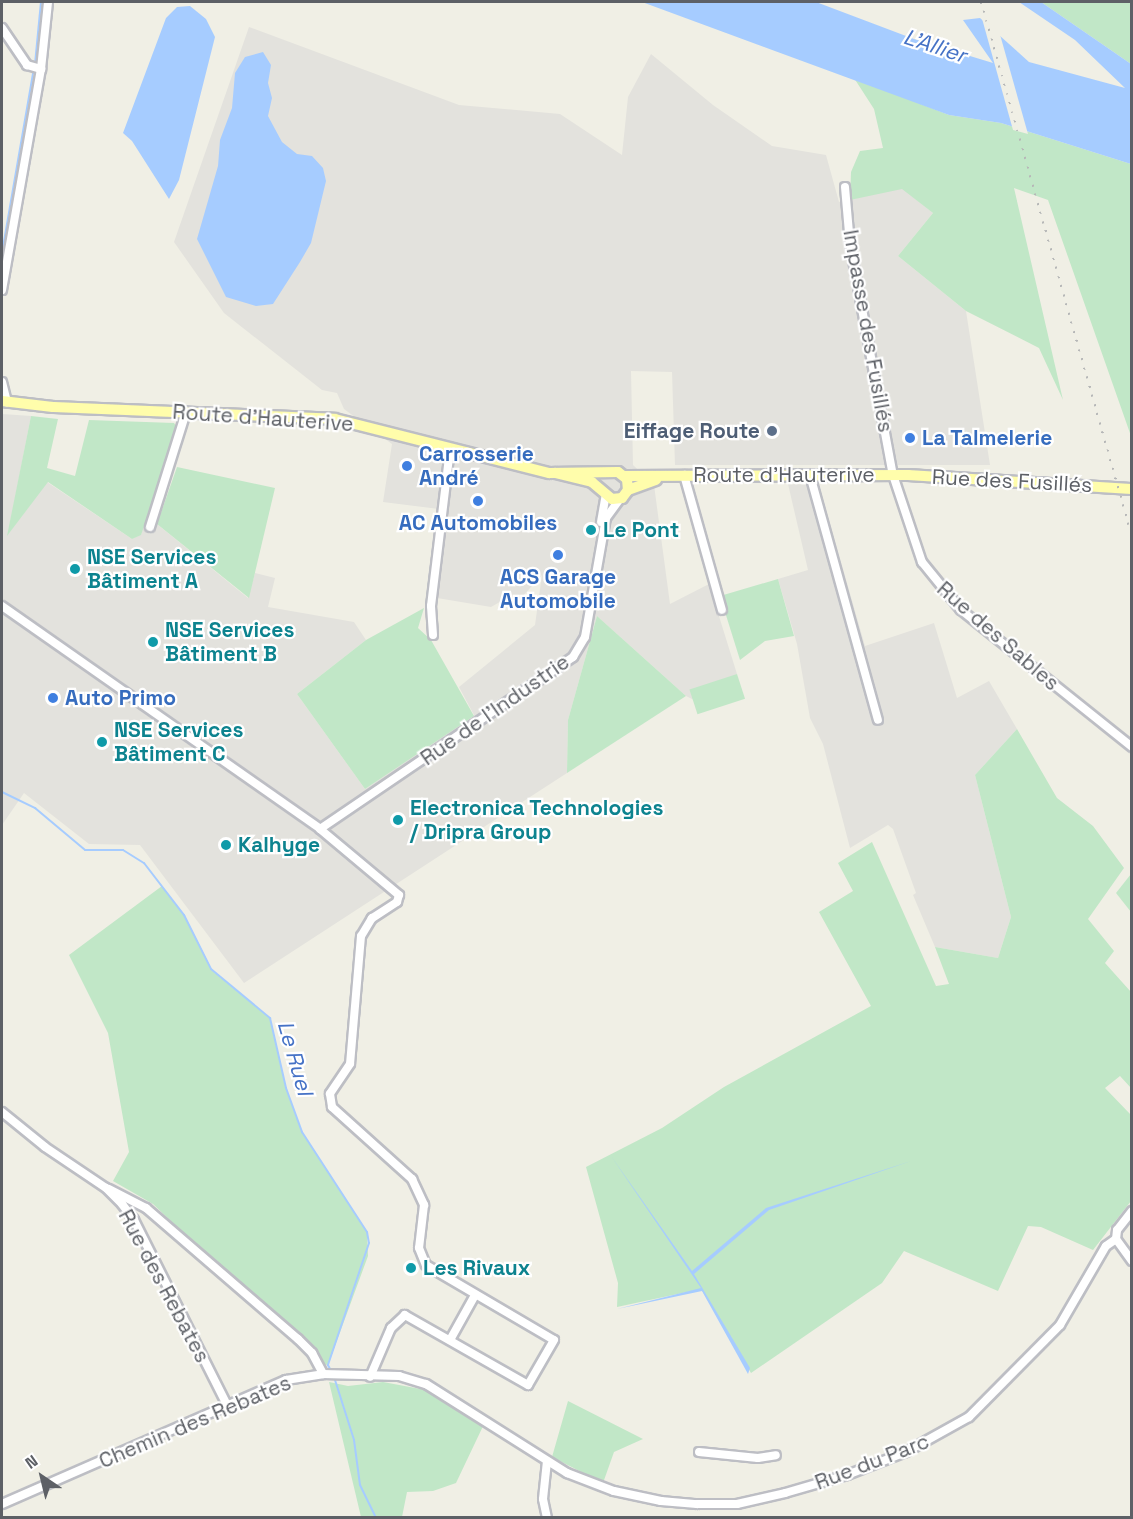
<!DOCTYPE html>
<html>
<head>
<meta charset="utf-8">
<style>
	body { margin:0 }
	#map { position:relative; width:1133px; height:1519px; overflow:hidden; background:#f0efe5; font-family:"Space Grotesk",sans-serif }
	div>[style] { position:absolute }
	.industrial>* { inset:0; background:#e3e2dd }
	.green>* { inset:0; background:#c1e7c7; transform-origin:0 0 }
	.water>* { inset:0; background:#a6ccff }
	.pier>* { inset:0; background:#f0efe5 }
	.stream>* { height:2px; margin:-1px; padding:0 1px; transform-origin:1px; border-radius:1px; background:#a6ccff }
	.roads { filter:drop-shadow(2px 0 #bdbec4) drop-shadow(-2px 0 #bdbec4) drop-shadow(0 2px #bdbec4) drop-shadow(0 -2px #bdbec4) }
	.minor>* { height:8px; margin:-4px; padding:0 4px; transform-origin:4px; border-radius:4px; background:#fff }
	.major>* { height:10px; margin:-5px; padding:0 5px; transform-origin:5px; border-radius:5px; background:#fffdab }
	.rail>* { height:2px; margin-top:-1px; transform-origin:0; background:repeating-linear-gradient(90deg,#b6b7b7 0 1.5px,transparent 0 9.5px) }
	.dots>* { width:16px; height:16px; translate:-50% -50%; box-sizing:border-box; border:3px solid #fff; border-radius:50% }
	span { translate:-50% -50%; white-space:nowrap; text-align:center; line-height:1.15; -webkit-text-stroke:4.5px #fff; paint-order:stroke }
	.street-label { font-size:21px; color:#5d6066 }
	.service-label { font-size:21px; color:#4e5e75; font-weight:700 }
	.right { translate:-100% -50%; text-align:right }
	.shop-label { font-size:21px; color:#366cbe; font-weight:700 }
	.left { translate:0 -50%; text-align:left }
	.culture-label { font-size:21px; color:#0d838f; font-weight:700 }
	.water-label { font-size:22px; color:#4572c6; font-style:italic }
	.frame { position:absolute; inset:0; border:3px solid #5d6066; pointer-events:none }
	.north { position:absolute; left:12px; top:1447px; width:60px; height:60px; -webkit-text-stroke:4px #fff; paint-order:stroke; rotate:325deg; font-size:16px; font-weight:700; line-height:24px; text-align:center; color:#5d6066 }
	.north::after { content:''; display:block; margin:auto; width:21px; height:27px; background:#5d6066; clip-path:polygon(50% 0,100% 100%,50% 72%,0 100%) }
</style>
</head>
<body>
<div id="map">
	<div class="industrial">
		<i style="clip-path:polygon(249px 27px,459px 105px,560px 114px,622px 155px,628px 97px,651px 54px,713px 105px,772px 146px,826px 155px,839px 202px,902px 188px,933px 213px,898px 256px,966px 311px,990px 465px,675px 465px,672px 372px,631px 371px,633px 465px,654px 485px,670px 604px,709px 584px,737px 674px,694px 700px,686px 696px,597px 616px,568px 720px,567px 773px,244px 983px,140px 845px,89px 844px,24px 793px,2px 825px,2px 414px,31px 416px,8px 534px,47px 482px,132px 539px,141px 534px,147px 516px,248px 598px,255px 573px,275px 578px,268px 607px,354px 622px,366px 640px,297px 694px,365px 789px,474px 715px,459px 687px,535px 625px,542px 575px,520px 599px,505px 599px,491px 607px,437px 598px,447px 510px,383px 502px,392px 444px,344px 409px,337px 393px,322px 390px,224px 313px,174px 242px)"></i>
		<i style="clip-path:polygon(788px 484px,819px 485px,865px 646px,934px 623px,957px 698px,989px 681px,1017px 729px,975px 775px,1011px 917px,998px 958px,935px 947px,913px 895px,916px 893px,893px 829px,888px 825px,850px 848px,823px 744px,810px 718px,797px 644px,778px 579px,808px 570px)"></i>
	</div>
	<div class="green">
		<i style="clip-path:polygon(1041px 2px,1131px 2px,1131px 64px)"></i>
		<i style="clip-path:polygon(854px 78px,949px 115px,1001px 123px,1131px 164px,1131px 436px,1048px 200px,1014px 188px,1063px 400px,1039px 348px,966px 311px,898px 256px,933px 213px,902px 189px,850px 200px,851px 172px,860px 151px,883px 148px,874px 109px)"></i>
		<i style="clip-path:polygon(31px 416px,58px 419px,47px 468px,75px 476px,89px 420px,174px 423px,178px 429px,141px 535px,132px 539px,48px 482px,7px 536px)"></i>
		<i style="clip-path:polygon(177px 467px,275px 488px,249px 598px,157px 524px)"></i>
		<i style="clip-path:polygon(778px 579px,794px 636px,765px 641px,740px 660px,720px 596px)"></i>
		<i style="clip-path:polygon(424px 608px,418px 628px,431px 640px,474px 716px,365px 789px,297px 694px,366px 640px)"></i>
		<i style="clip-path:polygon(597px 616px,686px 696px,567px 773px,568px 720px)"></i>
		<i style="left:737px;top:674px;width:26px;height:50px;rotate:72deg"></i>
		<i style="clip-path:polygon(1017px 729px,1057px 798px,1093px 826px,1124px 868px,1088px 919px,1114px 951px,1105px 963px,1131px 992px,1131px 1088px,1120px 1076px,1105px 1088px,1131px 1115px,1131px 1201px,1093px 1250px,1041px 1227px,1028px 1226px,998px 1291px,904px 1251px,882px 1283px,751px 1373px,701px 1289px,617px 1307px,618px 1283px,586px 1167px,662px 1128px,724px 1087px,871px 1006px,819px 912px,853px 891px,838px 863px,872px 842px,936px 986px,949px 984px,935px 947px,998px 958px,1011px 917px,975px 775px)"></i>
		<i style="clip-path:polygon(1131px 874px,1131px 912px,1116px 893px)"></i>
		<i style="clip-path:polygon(162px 886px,184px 915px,211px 969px,270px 1018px,286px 1088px,302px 1132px,367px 1232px,368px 1256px,328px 1365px,320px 1364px,153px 1204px,113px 1181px,129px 1152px,108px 1033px,69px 955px)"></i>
		<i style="clip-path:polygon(329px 1382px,348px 1386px,383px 1382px,426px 1390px,485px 1422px,456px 1483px,433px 1491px,407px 1492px,402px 1517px,361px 1517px)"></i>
		<i style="clip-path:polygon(568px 1401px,643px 1439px,614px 1452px,603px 1483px,552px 1457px)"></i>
	</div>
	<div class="water">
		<i style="clip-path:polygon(642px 2px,816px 2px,914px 39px,993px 63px,963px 20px,980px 18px,1029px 62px,1125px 88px,1075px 40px,1019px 2px,1041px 2px,1131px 64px,1131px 164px,1001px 123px,949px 115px)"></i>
		<i style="clip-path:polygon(190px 6px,206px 19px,215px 37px,179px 180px,169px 199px,132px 141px,123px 133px,166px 18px,177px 7px)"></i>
		<i style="clip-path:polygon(263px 52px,271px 65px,268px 83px,272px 98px,268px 116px,282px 142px,297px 154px,312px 156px,323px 168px,326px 181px,311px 243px,300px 262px,273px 304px,256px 306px,226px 297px,197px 239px,218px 166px,220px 140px,232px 108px,235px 73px,245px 57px)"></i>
		<i style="clip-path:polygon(611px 1156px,692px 1271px,766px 1208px,911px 1161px,769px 1210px,694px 1274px,750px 1368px,748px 1374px,702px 1291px,617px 1309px,701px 1288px)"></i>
	</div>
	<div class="pier">
		<i style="clip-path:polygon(981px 15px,999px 31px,1028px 134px,1013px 130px)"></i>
	</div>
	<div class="stream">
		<i style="left:35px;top:64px;width:62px;rotate:-84.5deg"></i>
		<i style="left:2px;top:253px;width:183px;rotate:-80.2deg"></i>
		<i style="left:2px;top:792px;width:37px;rotate:26deg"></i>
		<i style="left:35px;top:808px;width:65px;rotate:40deg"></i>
		<i style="left:85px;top:850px;width:38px"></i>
		<i style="left:123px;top:850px;width:25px;rotate:32deg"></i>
		<i style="left:144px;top:863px;width:66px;rotate:52.4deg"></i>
		<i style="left:184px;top:915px;width:60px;rotate:63.4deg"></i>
		<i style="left:211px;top:969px;width:77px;rotate:39.7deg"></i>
		<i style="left:270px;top:1018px;width:72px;rotate:77.1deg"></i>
		<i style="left:286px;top:1088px;width:47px;rotate:70deg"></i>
		<i style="left:302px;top:1132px;width:119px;rotate:57deg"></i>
		<i style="left:367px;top:1232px;width:11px;rotate:80deg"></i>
		<i style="left:369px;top:1243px;width:129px;rotate:108.6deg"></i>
		<i style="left:328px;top:1365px;width:9px;rotate:63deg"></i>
		<i style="left:335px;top:1380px;width:63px;rotate:72.4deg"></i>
		<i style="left:354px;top:1440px;width:45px;rotate:82.4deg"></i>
		<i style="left:360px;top:1485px;width:37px;rotate:64deg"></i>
	</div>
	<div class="roads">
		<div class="minor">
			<i style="left:2px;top:28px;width:45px;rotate:56deg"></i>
			<i style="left:27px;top:65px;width:15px;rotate:16deg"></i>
			<i style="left:845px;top:187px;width:57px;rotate:85deg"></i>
			<i style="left:850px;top:244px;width:235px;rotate:79.5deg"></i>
			<i style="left:893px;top:475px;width:92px;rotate:71.6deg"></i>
			<i style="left:922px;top:562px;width:62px;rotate:50.9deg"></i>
			<i style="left:961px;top:610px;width:219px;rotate:38.7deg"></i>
			<i style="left:2px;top:290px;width:224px;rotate:-80deg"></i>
			<i style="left:41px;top:69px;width:67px;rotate:-84deg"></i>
			<i style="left:2px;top:382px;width:21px;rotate:76deg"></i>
			<i style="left:684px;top:475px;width:140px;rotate:74.3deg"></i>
			<i style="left:810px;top:475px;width:254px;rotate:74.5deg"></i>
			<i style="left:601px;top:522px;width:27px;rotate:-80deg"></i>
			<i style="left:150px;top:527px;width:121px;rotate:-72.6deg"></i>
			<i style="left:2px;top:606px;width:388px;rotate:35deg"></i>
			<i style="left:320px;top:829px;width:103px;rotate:39.9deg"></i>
			<i style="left:399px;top:895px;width:7px;rotate:106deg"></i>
			<i style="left:397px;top:902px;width:30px;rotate:147deg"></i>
			<i style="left:372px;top:918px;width:21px;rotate:121deg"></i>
			<i style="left:361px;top:936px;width:128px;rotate:94.9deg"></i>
			<i style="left:350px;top:1064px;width:36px;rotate:124deg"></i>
			<i style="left:330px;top:1094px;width:13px;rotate:81deg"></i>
			<i style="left:332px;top:1107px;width:108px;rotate:42deg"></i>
			<i style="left:412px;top:1179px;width:29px;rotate:65deg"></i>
			<i style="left:424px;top:1205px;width:43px;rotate:96.6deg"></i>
			<i style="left:419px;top:1248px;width:18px;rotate:68deg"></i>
			<i style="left:426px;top:1265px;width:148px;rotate:30.4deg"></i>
			<i style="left:554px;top:1340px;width:52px;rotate:120deg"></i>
			<i style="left:528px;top:1385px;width:142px;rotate:-150.4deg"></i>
			<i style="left:405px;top:1315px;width:19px;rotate:137deg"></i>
			<i style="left:391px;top:1328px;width:53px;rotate:113.2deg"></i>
			<i style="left:433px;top:635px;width:29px;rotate:-94deg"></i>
			<i style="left:431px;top:606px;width:159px;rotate:-83.1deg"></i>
			<i style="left:320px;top:829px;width:306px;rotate:-34.2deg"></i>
			<i style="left:573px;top:657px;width:23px;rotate:-59deg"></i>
			<i style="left:585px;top:637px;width:121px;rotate:-80deg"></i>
			<i style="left:606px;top:518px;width:24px;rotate:-54deg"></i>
			<i style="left:2px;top:1112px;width:55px;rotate:39.1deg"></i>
			<i style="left:45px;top:1147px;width:73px;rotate:33.9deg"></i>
			<i style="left:106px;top:1188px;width:23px;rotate:45deg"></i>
			<i style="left:122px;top:1204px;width:20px;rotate:53deg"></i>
			<i style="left:134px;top:1220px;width:209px;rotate:63.3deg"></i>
			<i style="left:109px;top:1189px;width:42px;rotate:27.2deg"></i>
			<i style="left:146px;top:1208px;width:201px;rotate:40.8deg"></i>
			<i style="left:298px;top:1339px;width:20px;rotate:45deg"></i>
			<i style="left:312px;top:1353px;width:24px;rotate:62deg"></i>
			<i style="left:1132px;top:1211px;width:24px;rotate:128deg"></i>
			<i style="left:1117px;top:1230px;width:9px;rotate:96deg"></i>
			<i style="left:1116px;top:1239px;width:27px;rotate:54deg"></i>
			<i style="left:450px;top:1340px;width:51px;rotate:-60.9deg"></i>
			<i style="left:699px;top:1452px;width:59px;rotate:5.8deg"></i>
			<i style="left:758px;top:1458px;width:18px;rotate:-9deg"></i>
			<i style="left:2px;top:1504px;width:310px;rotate:-23.6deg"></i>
			<i style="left:286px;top:1380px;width:37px;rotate:-9deg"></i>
			<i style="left:323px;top:1374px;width:76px;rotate:1.5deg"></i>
			<i style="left:399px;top:1376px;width:28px;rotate:17deg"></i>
			<i style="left:426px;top:1384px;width:167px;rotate:32.3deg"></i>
			<i style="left:567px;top:1473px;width:50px;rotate:21deg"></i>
			<i style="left:614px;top:1491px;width:48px;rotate:12deg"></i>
			<i style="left:661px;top:1501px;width:36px;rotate:5deg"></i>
			<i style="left:697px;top:1504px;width:40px"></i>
			<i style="left:737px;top:1504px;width:49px;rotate:-12.9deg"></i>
			<i style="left:785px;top:1493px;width:65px;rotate:-16.2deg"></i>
			<i style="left:847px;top:1475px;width:63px;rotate:-21.3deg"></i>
			<i style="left:906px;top:1452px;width:72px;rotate:-29.1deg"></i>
			<i style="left:969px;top:1417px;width:129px;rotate:-45.3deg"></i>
			<i style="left:1060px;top:1325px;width:91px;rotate:-59.8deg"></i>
			<i style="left:1106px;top:1246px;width:12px;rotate:-35deg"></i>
			<i style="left:547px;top:1518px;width:19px;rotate:-102deg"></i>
			<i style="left:543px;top:1499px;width:38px;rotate:-84deg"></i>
		</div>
		<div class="major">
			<i style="left:2px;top:401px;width:51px;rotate:6.7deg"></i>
			<i style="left:53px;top:407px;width:282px;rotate:2.4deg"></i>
			<i style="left:335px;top:419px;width:221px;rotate:14.2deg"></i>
			<i style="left:549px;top:473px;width:69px;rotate:-0.8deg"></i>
			<i style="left:618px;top:472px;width:11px;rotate:38deg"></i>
			<i style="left:627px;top:479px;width:11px;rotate:85deg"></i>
			<i style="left:628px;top:490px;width:10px;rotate:127deg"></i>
			<i style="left:622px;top:498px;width:10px;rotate:174deg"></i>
			<i style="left:612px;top:499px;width:26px;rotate:-140deg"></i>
			<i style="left:592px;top:482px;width:38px;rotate:-166deg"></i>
			<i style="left:625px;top:476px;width:283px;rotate:-0.2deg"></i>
			<i style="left:908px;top:475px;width:224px;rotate:3.6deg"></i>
			<i style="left:628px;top:490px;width:30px;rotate:-20deg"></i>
		</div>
	</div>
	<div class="rail">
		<i style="left:981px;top:2px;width:556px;rotate:74.24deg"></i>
	</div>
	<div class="dots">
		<i style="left:772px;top:431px;background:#5c6f8a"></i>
		<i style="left:910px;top:438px;background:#3f7fe0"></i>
		<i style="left:407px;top:466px;background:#3f7fe0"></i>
		<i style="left:478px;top:501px;background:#3f7fe0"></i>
		<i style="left:591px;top:530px;background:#0f9aa8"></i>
		<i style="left:558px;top:555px;background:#3f7fe0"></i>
		<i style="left:75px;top:569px;background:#0f9aa8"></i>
		<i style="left:153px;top:642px;background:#0f9aa8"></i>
		<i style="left:53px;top:698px;background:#3f7fe0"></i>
		<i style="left:102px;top:742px;background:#0f9aa8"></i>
		<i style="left:398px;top:820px;background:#0f9aa8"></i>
		<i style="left:226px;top:845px;background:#0f9aa8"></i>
		<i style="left:411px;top:1268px;background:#0f9aa8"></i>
	</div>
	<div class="street-label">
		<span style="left:868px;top:331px;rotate:80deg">Impasse des Fusillés</span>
		<span style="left:263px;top:418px;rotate:4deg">Route d'Hauterive</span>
		<span style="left:784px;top:475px">Route d'Hauterive</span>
		<span style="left:1012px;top:481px;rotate:3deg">Rue des Fusillés</span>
		<span style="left:998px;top:636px;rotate:41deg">Rue des Sables</span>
		<span style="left:495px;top:710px;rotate:-35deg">Rue de l'Industrie</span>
		<span style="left:164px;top:1286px;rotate:62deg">Rue des Rebates</span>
		<span style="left:195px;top:1422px;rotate:-23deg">Chemin des Rebates</span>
		<span style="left:872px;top:1462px;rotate:-21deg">Rue du Parc</span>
	</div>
	<div class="service-label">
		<span class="right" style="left:760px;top:431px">Eiffage Route</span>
	</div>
	<div class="shop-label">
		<span class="left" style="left:922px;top:438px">La Talmelerie</span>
		<span class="left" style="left:419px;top:466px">Carrosserie<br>André</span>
		<span style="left:478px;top:523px">AC Automobiles</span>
		<span style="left:558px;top:589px">ACS Garage<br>Automobile</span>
		<span class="left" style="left:65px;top:698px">Auto Primo</span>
	</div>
	<div class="culture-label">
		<span class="left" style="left:603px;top:530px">Le Pont</span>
		<span class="left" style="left:87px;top:569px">NSE Services<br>Bâtiment A</span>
		<span class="left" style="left:165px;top:642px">NSE Services<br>Bâtiment B</span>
		<span class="left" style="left:114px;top:742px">NSE Services<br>Bâtiment C</span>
		<span class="left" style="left:410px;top:820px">Electronica Technologies<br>/ Dripra Group</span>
		<span class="left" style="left:238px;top:845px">Kalhyge</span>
		<span class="left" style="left:423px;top:1268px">Les Rivaux</span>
	</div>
	<div class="water-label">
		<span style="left:935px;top:46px;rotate:18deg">L'Allier</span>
		<span style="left:295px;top:1058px;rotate:74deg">Le Ruel</span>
	</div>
	<div class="frame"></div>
	<div class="north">N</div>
</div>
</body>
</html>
